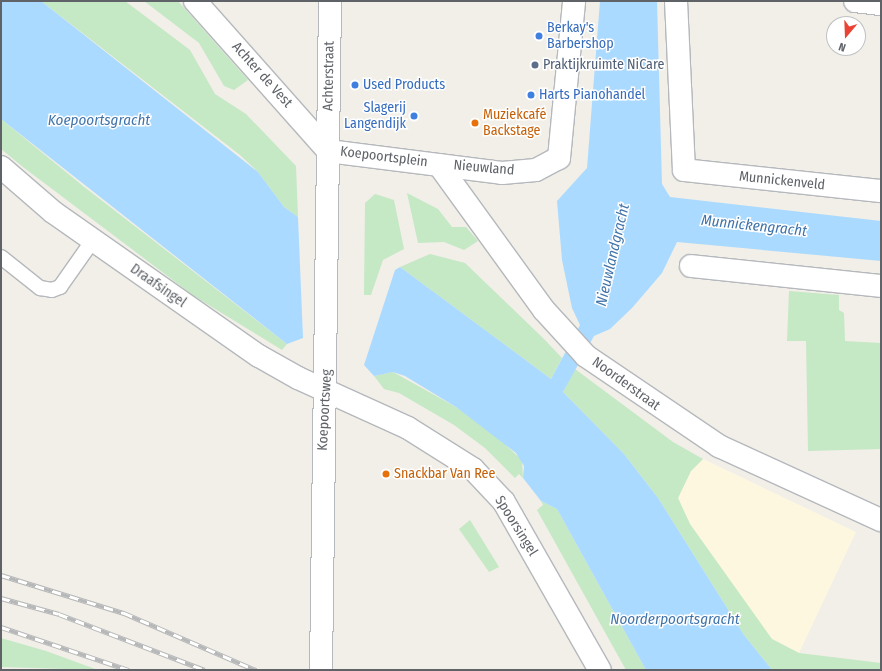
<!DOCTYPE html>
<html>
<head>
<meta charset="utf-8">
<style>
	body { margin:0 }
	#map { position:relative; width:882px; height:671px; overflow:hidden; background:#f1efe8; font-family:"Fira Sans Condensed",sans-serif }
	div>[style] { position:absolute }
	.commercial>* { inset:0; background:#fef7e0 }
	.green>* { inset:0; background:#c5e8c5 }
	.water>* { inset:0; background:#aadaff }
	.roads { filter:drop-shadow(1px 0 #b5b8bc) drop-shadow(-1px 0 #b5b8bc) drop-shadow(0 1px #b5b8bc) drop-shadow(0 -1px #b5b8bc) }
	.service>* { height:14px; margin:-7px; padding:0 7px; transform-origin:7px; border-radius:7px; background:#fff }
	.minor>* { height:22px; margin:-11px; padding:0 11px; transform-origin:11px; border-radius:11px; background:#fff }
	.tertiary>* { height:22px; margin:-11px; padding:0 11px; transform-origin:11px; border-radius:11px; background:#fff }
	.rail>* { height:4.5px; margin-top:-2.25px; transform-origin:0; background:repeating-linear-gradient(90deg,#fff 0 9px,#b6b7b8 0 18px); box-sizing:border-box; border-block:1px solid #b6b7b8 }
	.dots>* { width:11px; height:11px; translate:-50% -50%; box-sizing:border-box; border:2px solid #fff; border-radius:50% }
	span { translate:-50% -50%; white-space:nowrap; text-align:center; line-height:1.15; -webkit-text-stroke:3px #fff; paint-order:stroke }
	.shop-label { font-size:14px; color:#366cbe }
	.left { translate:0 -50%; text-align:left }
	.right { translate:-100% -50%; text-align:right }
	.service-label { font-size:14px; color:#4e5e75 }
	.street-label { font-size:14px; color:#5f6368 }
	.food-label { font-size:14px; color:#c56008 }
	.water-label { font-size:15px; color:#4174aa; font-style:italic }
	.frame { position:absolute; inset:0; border:2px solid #5f6368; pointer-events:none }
	.north { position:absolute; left:826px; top:16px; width:40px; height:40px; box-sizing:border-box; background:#fff; border:1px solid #bfc1c3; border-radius:50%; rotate:199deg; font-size:11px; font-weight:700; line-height:16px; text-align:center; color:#5f6368 }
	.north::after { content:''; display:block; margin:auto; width:14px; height:18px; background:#ea4335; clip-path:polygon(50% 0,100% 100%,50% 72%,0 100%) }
</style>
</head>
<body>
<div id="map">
	<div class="commercial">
		<i style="clip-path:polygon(703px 459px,856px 532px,799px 653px,772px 639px,762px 628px,690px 524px,678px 498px,691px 471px)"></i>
	</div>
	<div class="green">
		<i style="clip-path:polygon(41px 1px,125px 1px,190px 50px,215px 94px,246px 114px,296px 166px,298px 217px,284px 207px,258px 172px,240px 155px)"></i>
		<i style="clip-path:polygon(144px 1px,178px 1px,248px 80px,234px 90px,224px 86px,199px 43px)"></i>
		<i style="clip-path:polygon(1px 119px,83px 186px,287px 344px,282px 350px,194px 296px,23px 167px,1px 149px)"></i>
		<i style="clip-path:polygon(407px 193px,438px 209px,452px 227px,466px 227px,478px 241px,464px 250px,444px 242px,418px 243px)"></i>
		<i style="clip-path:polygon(375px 194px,394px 200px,404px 249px,383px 260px,371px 295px,364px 295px,365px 203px)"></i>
		<i style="clip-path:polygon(430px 254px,465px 263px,544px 339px,562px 358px,551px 379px,400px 267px)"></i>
		<i style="clip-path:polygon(789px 291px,839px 295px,839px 310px,844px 313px,845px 341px,881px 343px,881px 449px,808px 451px,806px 341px,787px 341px)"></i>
		<i style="clip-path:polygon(575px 369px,673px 442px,703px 459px,691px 471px,678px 498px,690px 524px,772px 639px,799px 653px,881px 663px,881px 670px,772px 670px,744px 635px,658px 498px,624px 454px,563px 392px)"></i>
		<i style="clip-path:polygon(393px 372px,456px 407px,496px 436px,522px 460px,523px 478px,519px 474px,515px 478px,485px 448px,454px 425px,399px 393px,384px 389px,374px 376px)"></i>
		<i style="clip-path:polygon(541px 501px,557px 509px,646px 670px,626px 670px,537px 510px,543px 505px)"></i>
		<i style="clip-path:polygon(470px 520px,499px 567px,489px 572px,459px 529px)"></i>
		<i style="clip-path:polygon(1px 638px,46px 651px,98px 670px,1px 667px)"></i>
	</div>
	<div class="water">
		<i style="clip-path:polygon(1px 1px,41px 1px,258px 172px,284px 207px,298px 217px,303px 338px,287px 344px,1px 119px)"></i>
		<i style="clip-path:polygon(600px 1px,657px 1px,662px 184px,670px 197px,881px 221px,881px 261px,677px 242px,662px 273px,632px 308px,610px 329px,594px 336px,563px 392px,624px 454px,658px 498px,744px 635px,772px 670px,646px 670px,557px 509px,541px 501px,523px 478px,524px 466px,516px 453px,456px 407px,405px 376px,393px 372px,374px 376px,364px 365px,395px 270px,400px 267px,551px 379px,580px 325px,572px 308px,562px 260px,557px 201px,587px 168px)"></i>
	</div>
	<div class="roads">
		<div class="service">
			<i style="left:1px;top:257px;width:50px;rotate:38.5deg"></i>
			<i style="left:40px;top:288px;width:12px;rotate:9deg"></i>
			<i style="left:52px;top:290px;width:9px;rotate:-21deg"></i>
			<i style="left:60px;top:287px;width:57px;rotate:-54.9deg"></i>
		</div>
		<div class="minor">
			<i style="left:195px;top:1px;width:200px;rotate:48.4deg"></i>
			<i style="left:676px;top:1px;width:169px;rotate:87.3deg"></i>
			<i style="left:684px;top:170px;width:198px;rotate:6.1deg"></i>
			<i style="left:855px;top:1px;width:26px;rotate:7deg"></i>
			<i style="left:328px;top:151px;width:175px;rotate:7.2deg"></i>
			<i style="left:502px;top:173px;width:34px;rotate:-5deg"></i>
			<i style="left:536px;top:170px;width:26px;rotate:-28deg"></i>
			<i style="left:559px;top:158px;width:158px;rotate:-84.5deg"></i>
			<i style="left:439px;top:165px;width:179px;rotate:54.1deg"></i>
			<i style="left:544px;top:310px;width:62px;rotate:47.6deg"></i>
			<i style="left:586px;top:356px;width:161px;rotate:34.1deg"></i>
			<i style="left:719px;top:446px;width:178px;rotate:24.6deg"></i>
			<i style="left:691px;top:266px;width:191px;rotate:6deg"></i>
			<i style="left:321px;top:670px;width:669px;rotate:-89.23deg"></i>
		</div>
		<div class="tertiary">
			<i style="left:1px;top:167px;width:69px;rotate:40.9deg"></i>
			<i style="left:53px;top:212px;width:251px;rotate:35deg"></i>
			<i style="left:259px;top:356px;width:45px;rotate:29.4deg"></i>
			<i style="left:298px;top:378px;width:121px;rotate:24.4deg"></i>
			<i style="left:408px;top:428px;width:77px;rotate:32.2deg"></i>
			<i style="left:473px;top:469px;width:45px;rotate:46.8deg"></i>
			<i style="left:504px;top:502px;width:193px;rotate:60.3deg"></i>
		</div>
	</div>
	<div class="rail">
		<i style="left:1px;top:575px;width:129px;rotate:17.2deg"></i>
		<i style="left:124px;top:613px;width:144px;rotate:23.4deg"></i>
		<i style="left:1px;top:598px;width:60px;rotate:15.4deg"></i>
		<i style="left:59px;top:614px;width:156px;rotate:21deg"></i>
		<i style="left:1px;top:627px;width:135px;rotate:18.6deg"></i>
	</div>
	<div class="dots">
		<i style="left:539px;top:36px;background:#3f7fe0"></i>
		<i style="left:535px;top:65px;background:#5c6f8a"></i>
		<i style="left:355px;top:85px;background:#3f7fe0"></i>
		<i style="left:531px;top:95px;background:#3f7fe0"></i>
		<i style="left:414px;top:116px;background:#3f7fe0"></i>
		<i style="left:475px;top:123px;background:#e8710a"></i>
		<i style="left:386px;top:474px;background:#e8710a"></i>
	</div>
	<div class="shop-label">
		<span class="left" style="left:547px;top:36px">Berkay's<br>Barbershop</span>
		<span class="left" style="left:363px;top:85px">Used Products</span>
		<span class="left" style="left:539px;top:95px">Harts Pianohandel</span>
		<span class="right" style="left:406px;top:116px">Slagerij<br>Langendijk</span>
	</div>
	<div class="service-label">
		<span class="left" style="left:543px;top:65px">Praktijkruimte NiCare</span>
	</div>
	<div class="street-label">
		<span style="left:262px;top:75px;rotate:48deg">Achter de Vest</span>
		<span style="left:329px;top:76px;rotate:-89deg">Achterstraat</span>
		<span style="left:384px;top:157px;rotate:7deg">Koepoortsplein</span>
		<span style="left:484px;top:168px;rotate:5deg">Nieuwland</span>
		<span style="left:782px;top:181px;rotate:6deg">Munnickenveld</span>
		<span style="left:158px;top:286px;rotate:35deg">Draafsingel</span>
		<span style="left:626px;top:384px;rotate:36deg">Noorderstraat</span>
		<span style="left:325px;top:410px;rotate:-87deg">Koepoortsweg</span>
		<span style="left:516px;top:526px;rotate:58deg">Spoorsingel</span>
	</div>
	<div class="food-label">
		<span class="left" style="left:483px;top:123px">Muziekcafé<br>Backstage</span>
		<span class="left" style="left:394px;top:474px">Snackbar Van Ree</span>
	</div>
	<div class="water-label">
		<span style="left:99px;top:121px">Koepoortsgracht</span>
		<span style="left:754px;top:226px;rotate:6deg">Munnickengracht</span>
		<span style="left:613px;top:255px;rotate:-77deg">Nieuwlandgracht</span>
		<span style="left:675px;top:620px">Noorderpoortsgracht</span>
	</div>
	<div class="frame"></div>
	<div class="north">N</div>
</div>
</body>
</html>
